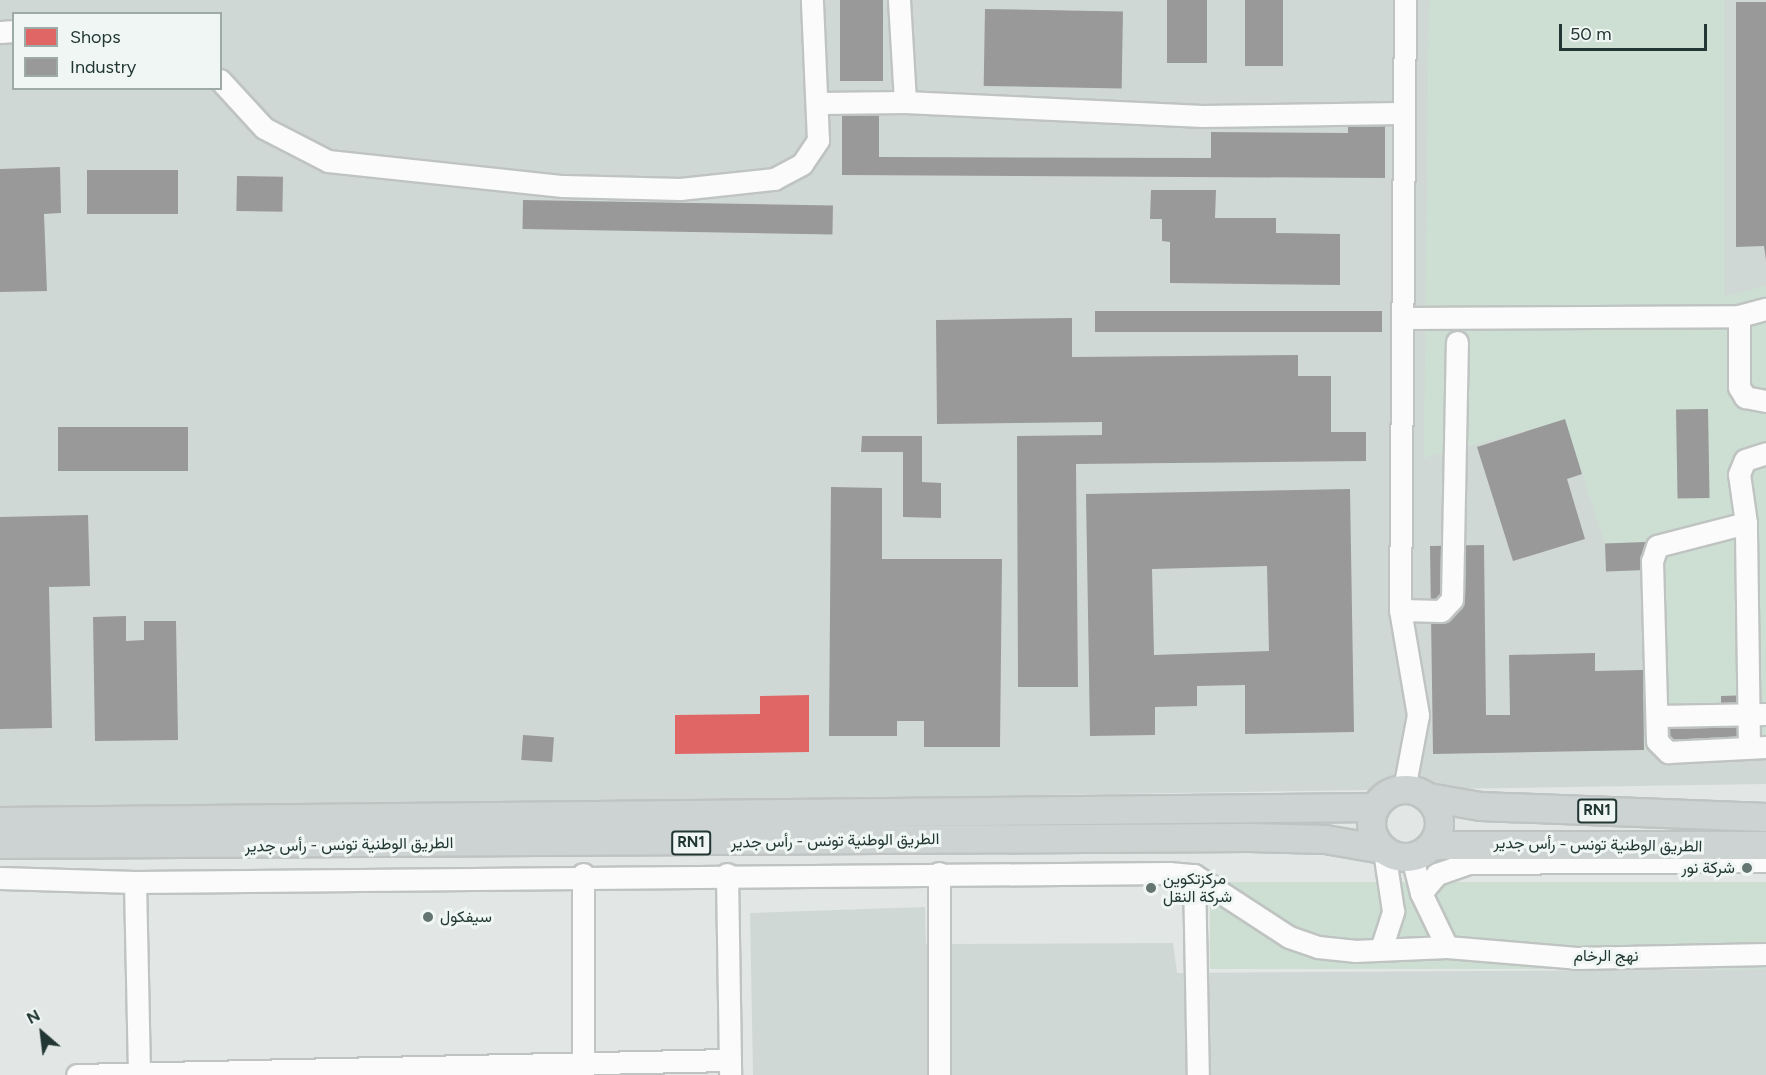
<!DOCTYPE html>
<html>
<head>
<meta charset="utf-8">
<style>
	body { margin:0 }
	#map { position:relative; width:1766px; height:1075px; overflow:hidden; background:#e2e7e5; font-family:Figtree,Vazirmatn,sans-serif }
	div>[style] { position:absolute }
	.built>* { inset:0; background:#d0d8d5 }
	.green>* { inset:0; background:#cddfd3; transform-origin:0 0 }
	.shops>* { inset:0; background:#e06666 }
	.industry>* { inset:0; background:#999; transform-origin:0 0 }
	.roads { filter:drop-shadow(2px 0 #bfc4c2) drop-shadow(-2px 0 #bfc4c2) drop-shadow(0 2px #bfc4c2) drop-shadow(0 -2px #bfc4c2) }
	.minor>* { height:21px; margin:-10.5px; padding:0 10.5px; transform-origin:10.5px; border-radius:10.5px; background:#fbfbfb }
	.major>* { height:27px; margin:-13.5px; padding:0 13.5px; transform-origin:13.5px; border-radius:13.5px; background:#cdd3d2 }
	.major>.ring { margin:-13.5px; padding:0; box-sizing:content-box; background:none; border:27px solid #cdd3d2; border-radius:50% }
	.dots>* { width:16px; height:16px; translate:-50% -50%; box-sizing:border-box; border:3px solid #eff6f3; border-radius:50% }
	span { translate:-50% -50%; white-space:nowrap; text-align:center; line-height:1.15; -webkit-text-stroke:6px #eff6f3; paint-order:stroke }
	.shield-label span { padding:2px 4px; background:#eff6f3; border:2px solid; border-radius:4px; -webkit-text-stroke-width:0 }
	.shield-label { font-size:15px; color:#223733; font-weight:700 }
	.street-label { font-size:16px; color:#223733 }
	.poi-label { font-size:16px; color:#223733 }
	.right { translate:-100% -50%; text-align:right }
	.left { translate:0 -50%; text-align:left }
	.legend { position:absolute; left:12px; top:12px; width:210px; height:78px; box-sizing:border-box; background:#eff6f3; border:2px solid #9daaa6; margin:0; padding:8px 10px; list-style:none; font-size:18px; color:#223733 }
	.legend li { display:flex; align-items:center; gap:12px; height:30px }
	.legend b { width:30px; border:2px solid #9daaa6 }
	.north { position:absolute; left:12px; top:1003px; width:60px; height:60px; -webkit-text-stroke:4px #eff6f3; paint-order:stroke; rotate:332deg; font-size:16px; font-weight:700; line-height:24px; text-align:center; color:#223733 }
	.north::after { content:''; display:block; margin:auto; width:21px; height:27px; background:#223733; clip-path:polygon(50% 0,100% 100%,50% 72%,0 100%) }
	.scale { position:absolute; left:1559px; top:24px; width:148px; height:27px; box-sizing:border-box; border:3px solid #223733; border-top:0; padding-left:8px; font-size:18px; line-height:21px; white-space:nowrap; color:#223733; -webkit-text-stroke:4px #eff6f3; paint-order:stroke }
</style>
</head>
<body>
<div id="map">
	<div class="built">
		<i style="clip-path:polygon(evenodd,0 0,1766px 0,1766px 784px,0 811px,0 0,14px 14px,220px 14px,220px 88px,14px 88px,14px 14px)"></i>
		<i style="clip-path:polygon(925px 907px,926px 944px,1173px 943px,1177px 973px,1766px 969px,1766px 1075px,753px 1075px,750px 913px)"></i>
	</div>
	<div class="green">
		<i style="clip-path:polygon(1429px 0,1724px 0,1724px 297px,1766px 286px,1766px 750px,1644px 750px,1645px 543px,1605px 543px,1565px 420px,1424px 458px)"></i>
		<i style="left:1766px;top:882px;width:87px;height:556px;rotate:90deg"></i>
	</div>
	<div class="shops">
		<i style="clip-path:polygon(809px 695px,809px 752px,675px 754px,675px 715px,760px 714px,760px 696px)"></i>
	</div>
	<div class="industry">
		<i style="left:840px;top:0;width:43px;height:81px"></i>
		<i style="left:1167px;top:0;width:40px;height:63px"></i>
		<i style="left:1245px;top:0;width:38px;height:66px"></i>
		<i style="clip-path:polygon(1736px 2px,1766px 2px,1766px 260px,1764px 246px,1736px 247px)"></i>
		<i style="left:985px;top:9px;width:138px;height:77px;rotate:1deg"></i>
		<i style="clip-path:polygon(842px 110px,879px 110px,879px 157px,1211px 158px,1211px 132px,1348px 133px,1348px 123px,1385px 123px,1385px 178px,842px 175px)"></i>
		<i style="clip-path:polygon(60px 167px,61px 213px,44px 214px,47px 291px,0 292px,0 169px)"></i>
		<i style="left:178px;top:170px;width:44px;height:91px;rotate:90deg"></i>
		<i style="left:237px;top:176px;width:46px;height:35px;rotate:1deg"></i>
		<i style="clip-path:polygon(1151px 190px,1216px 190px,1215px 218px,1276px 218px,1276px 233px,1340px 234px,1340px 285px,1170px 283px,1170px 242px,1162px 241px,1162px 219px,1150px 219px)"></i>
		<i style="left:523px;top:200px;width:310px;height:29px;rotate:1deg"></i>
		<i style="left:1382px;top:311px;width:21px;height:287px;rotate:90deg"></i>
		<i style="clip-path:polygon(1072px 318px,1072px 357px,1298px 355px,1298px 376px,1331px 376px,1331px 432px,1366px 432px,1366px 461px,1076px 464px,1078px 687px,1018px 687px,1017px 436px,1102px 435px,1102px 422px,937px 424px,936px 320px)"></i>
		<i style="left:1708px;top:409px;width:89px;height:32px;rotate:89deg"></i>
		<i style="clip-path:polygon(1565px 419px,1582px 474px,1567px 479px,1585px 539px,1513px 561px,1477px 447px)"></i>
		<i style="left:188px;top:427px;width:44px;height:130px;rotate:90deg"></i>
		<i style="clip-path:polygon(862px 436px,922px 436px,922px 482px,941px 483px,941px 518px,903px 517px,903px 452px,861px 452px)"></i>
		<i style="clip-path:polygon(831px 487px,882px 488px,882px 559px,1002px 559px,1000px 747px,924px 747px,924px 721px,897px 721px,897px 736px,829px 736px)"></i>
		<i style="clip-path:polygon(evenodd,1350px 489px,1354px 732px,1245px 734px,1245px 685px,1197px 686px,1197px 706px,1155px 707px,1155px 735px,1090px 736px,1086px 494px,1350px 489px,1267px 566px,1269px 651px,1154px 655px,1152px 569px,1267px 566px)"></i>
		<i style="clip-path:polygon(88px 515px,90px 586px,49px 587px,52px 728px,0 729px,0 517px)"></i>
		<i style="left:1645px;top:542px;width:28px;height:40px;rotate:88deg"></i>
		<i style="clip-path:polygon(1484px 545px,1486px 715px,1510px 715px,1509px 655px,1595px 653px,1595px 671px,1643px 670px,1644px 750px,1433px 754px,1430px 546px)"></i>
		<i style="clip-path:polygon(126px 616px,126px 641px,144px 640px,144px 621px,176px 621px,178px 740px,95px 741px,93px 617px)"></i>
		<i style="clip-path:polygon(1752px 695px,1753px 751px,1671px 752px,1670px 723px,1721px 722px,1721px 696px)"></i>
		<i style="left:523px;top:735px;width:31px;height:25px;rotate:4deg"></i>
	</div>
	<div class="roads">
		<div class="minor">
			<i style="left:899px;top:0;width:102px;rotate:86.6deg"></i>
			<i style="left:0;top:32px;width:14px;rotate:-4deg"></i>
			<i style="left:220px;top:80px;width:65px;rotate:47.5deg"></i>
			<i style="left:264px;top:128px;width:72px;rotate:27.3deg"></i>
			<i style="left:328px;top:161px;width:236px;rotate:6.1deg"></i>
			<i style="left:563px;top:186px;width:117px;rotate:1.5deg"></i>
			<i style="left:680px;top:189px;width:95px;rotate:-6.1deg"></i>
			<i style="left:774px;top:179px;width:32px;rotate:-28deg"></i>
			<i style="left:802px;top:164px;width:29px;rotate:-56deg"></i>
			<i style="left:818px;top:140px;width:140px;rotate:-92.5deg"></i>
			<i style="left:820px;top:103px;width:85px;rotate:-0.7deg"></i>
			<i style="left:905px;top:102px;width:298px;rotate:2.7deg"></i>
			<i style="left:1203px;top:116px;width:198px;rotate:-0.9deg"></i>
			<i style="left:1739px;top:316px;width:28px;rotate:-15deg"></i>
			<i style="left:1404px;top:318px;width:335px;rotate:-0.3deg"></i>
			<i style="left:1739px;top:316px;width:71px;rotate:90deg"></i>
			<i style="left:1739px;top:387px;width:12px;rotate:59deg"></i>
			<i style="left:1745px;top:397px;width:21px;rotate:11deg"></i>
			<i style="left:1746px;top:523px;width:92px;rotate:165.5deg"></i>
			<i style="left:1657px;top:546px;width:16px;rotate:108deg"></i>
			<i style="left:1652px;top:561px;width:180px;rotate:88.4deg"></i>
			<i style="left:1657px;top:741px;width:16px;rotate:45deg"></i>
			<i style="left:1668px;top:752px;width:98px;rotate:-2.9deg"></i>
			<i style="left:1400px;top:610px;width:41px;rotate:1.4deg"></i>
			<i style="left:1441px;top:611px;width:16px;rotate:-47deg"></i>
			<i style="left:1452px;top:599px;width:257px;rotate:-88.9deg"></i>
			<i style="left:1657px;top:716px;width:109px;rotate:-1.1deg"></i>
			<i style="left:1749px;top:747px;width:224px;rotate:-90.8deg"></i>
			<i style="left:1746px;top:523px;width:49px;rotate:-98.1deg"></i>
			<i style="left:1739px;top:474px;width:15px;rotate:-67deg"></i>
			<i style="left:1745px;top:460px;width:22px;rotate:-18deg"></i>
			<i style="left:1404px;top:789px;width:75px;rotate:-79.3deg"></i>
			<i style="left:1418px;top:715px;width:107px;rotate:-99.7deg"></i>
			<i style="left:1400px;top:610px;width:610px;rotate:-89.53deg"></i>
			<i style="left:1412px;top:857px;width:37px;rotate:76deg"></i>
			<i style="left:1421px;top:893px;width:60px;rotate:64.3deg"></i>
			<i style="left:939px;top:873px;width:202px;rotate:90deg"></i>
			<i style="left:727px;top:874px;width:200px;rotate:89.1deg"></i>
			<i style="left:1194px;top:875px;width:200px;rotate:88.9deg"></i>
			<i style="left:0;top:878px;width:135px;rotate:1.7deg"></i>
			<i style="left:135px;top:882px;width:1034px;rotate:-0.5deg"></i>
			<i style="left:1169px;top:873px;width:25px;rotate:5deg"></i>
			<i style="left:1194px;top:875px;width:113px;rotate:33.1deg"></i>
			<i style="left:1289px;top:937px;width:31px;rotate:19deg"></i>
			<i style="left:1318px;top:947px;width:36px;rotate:6deg"></i>
			<i style="left:1354px;top:951px;width:93px;rotate:-2.5deg"></i>
			<i style="left:1447px;top:947px;width:130px;rotate:4.8deg"></i>
			<i style="left:1577px;top:958px;width:189px;rotate:-1.2deg"></i>
			<i style="left:135px;top:882px;width:193px;rotate:88.8deg"></i>
			<i style="left:1421px;top:893px;width:25px;rotate:-50deg"></i>
			<i style="left:1437px;top:874px;width:34px;rotate:-19deg"></i>
			<i style="left:1469px;top:863px;width:297px;rotate:-0.4deg"></i>
			<i style="left:1381px;top:949px;width:40px;rotate:-72deg"></i>
			<i style="left:1393px;top:911px;width:61px;rotate:-98.5deg"></i>
			<i style="left:77px;top:1075px;width:653px;rotate:-1.32deg"></i>
			<i style="left:583px;top:1075px;width:201px;rotate:-90deg"></i>
		</div>
		<div class="major">
			<i class="ring" style="left:1371px;top:789px;width:41px;height:41px"></i>
			<i style="left:1428px;top:797px;width:53px;rotate:9.8deg"></i>
			<i style="left:1480px;top:806px;width:286px;rotate:2.2deg"></i>
			<i style="left:0;top:821px;width:1374px;rotate:-0.58deg"></i>
			<i style="left:0;top:844px;width:1249px;rotate:-0.32deg"></i>
			<i style="left:1249px;top:837px;width:76px;rotate:1.5deg"></i>
			<i style="left:1325px;top:839px;width:58px;rotate:10deg"></i>
			<i style="left:1431px;top:845px;width:335px"></i>
		</div>
	</div>
	<div class="dots">
		<i style="left:1747px;top:868px;background:#657571"></i>
		<i style="left:1151px;top:888px;background:#657571"></i>
		<i style="left:428px;top:917px;background:#657571"></i>
	</div>
	<div class="shield-label">
		<span style="left:1597px;top:811px">RN1</span>
		<span style="left:691px;top:843px">RN1</span>
	</div>
	<div class="street-label">
		<span style="left:835px;top:841px;rotate:-1deg">الطريق الوطنية تونس - رأس جدير</span>
		<span style="left:349px;top:845px;rotate:-1deg">الطريق الوطنية تونس - رأس جدير</span>
		<span style="left:1598px;top:845px;rotate:1deg">الطريق الوطنية تونس - رأس جدير</span>
		<span style="left:1606px;top:956px">نهج الرخام</span>
	</div>
	<div class="poi-label">
		<span class="right" style="left:1735px;top:868px">شركة نور</span>
		<span class="left" style="left:1163px;top:888px">مركزتكوين<br>شركة النقل</span>
		<span class="left" style="left:440px;top:917px">سيفكول</span>
	</div>
	<ul class="legend">
	<li><b style="height:16px;background:#e06666"></b>Shops</li>
	<li><b style="height:16px;background:#999"></b>Industry</li>
	</ul>
	<div class="north">N</div>
	<div class="scale">50 m</div>
</div>
</body>
</html>
